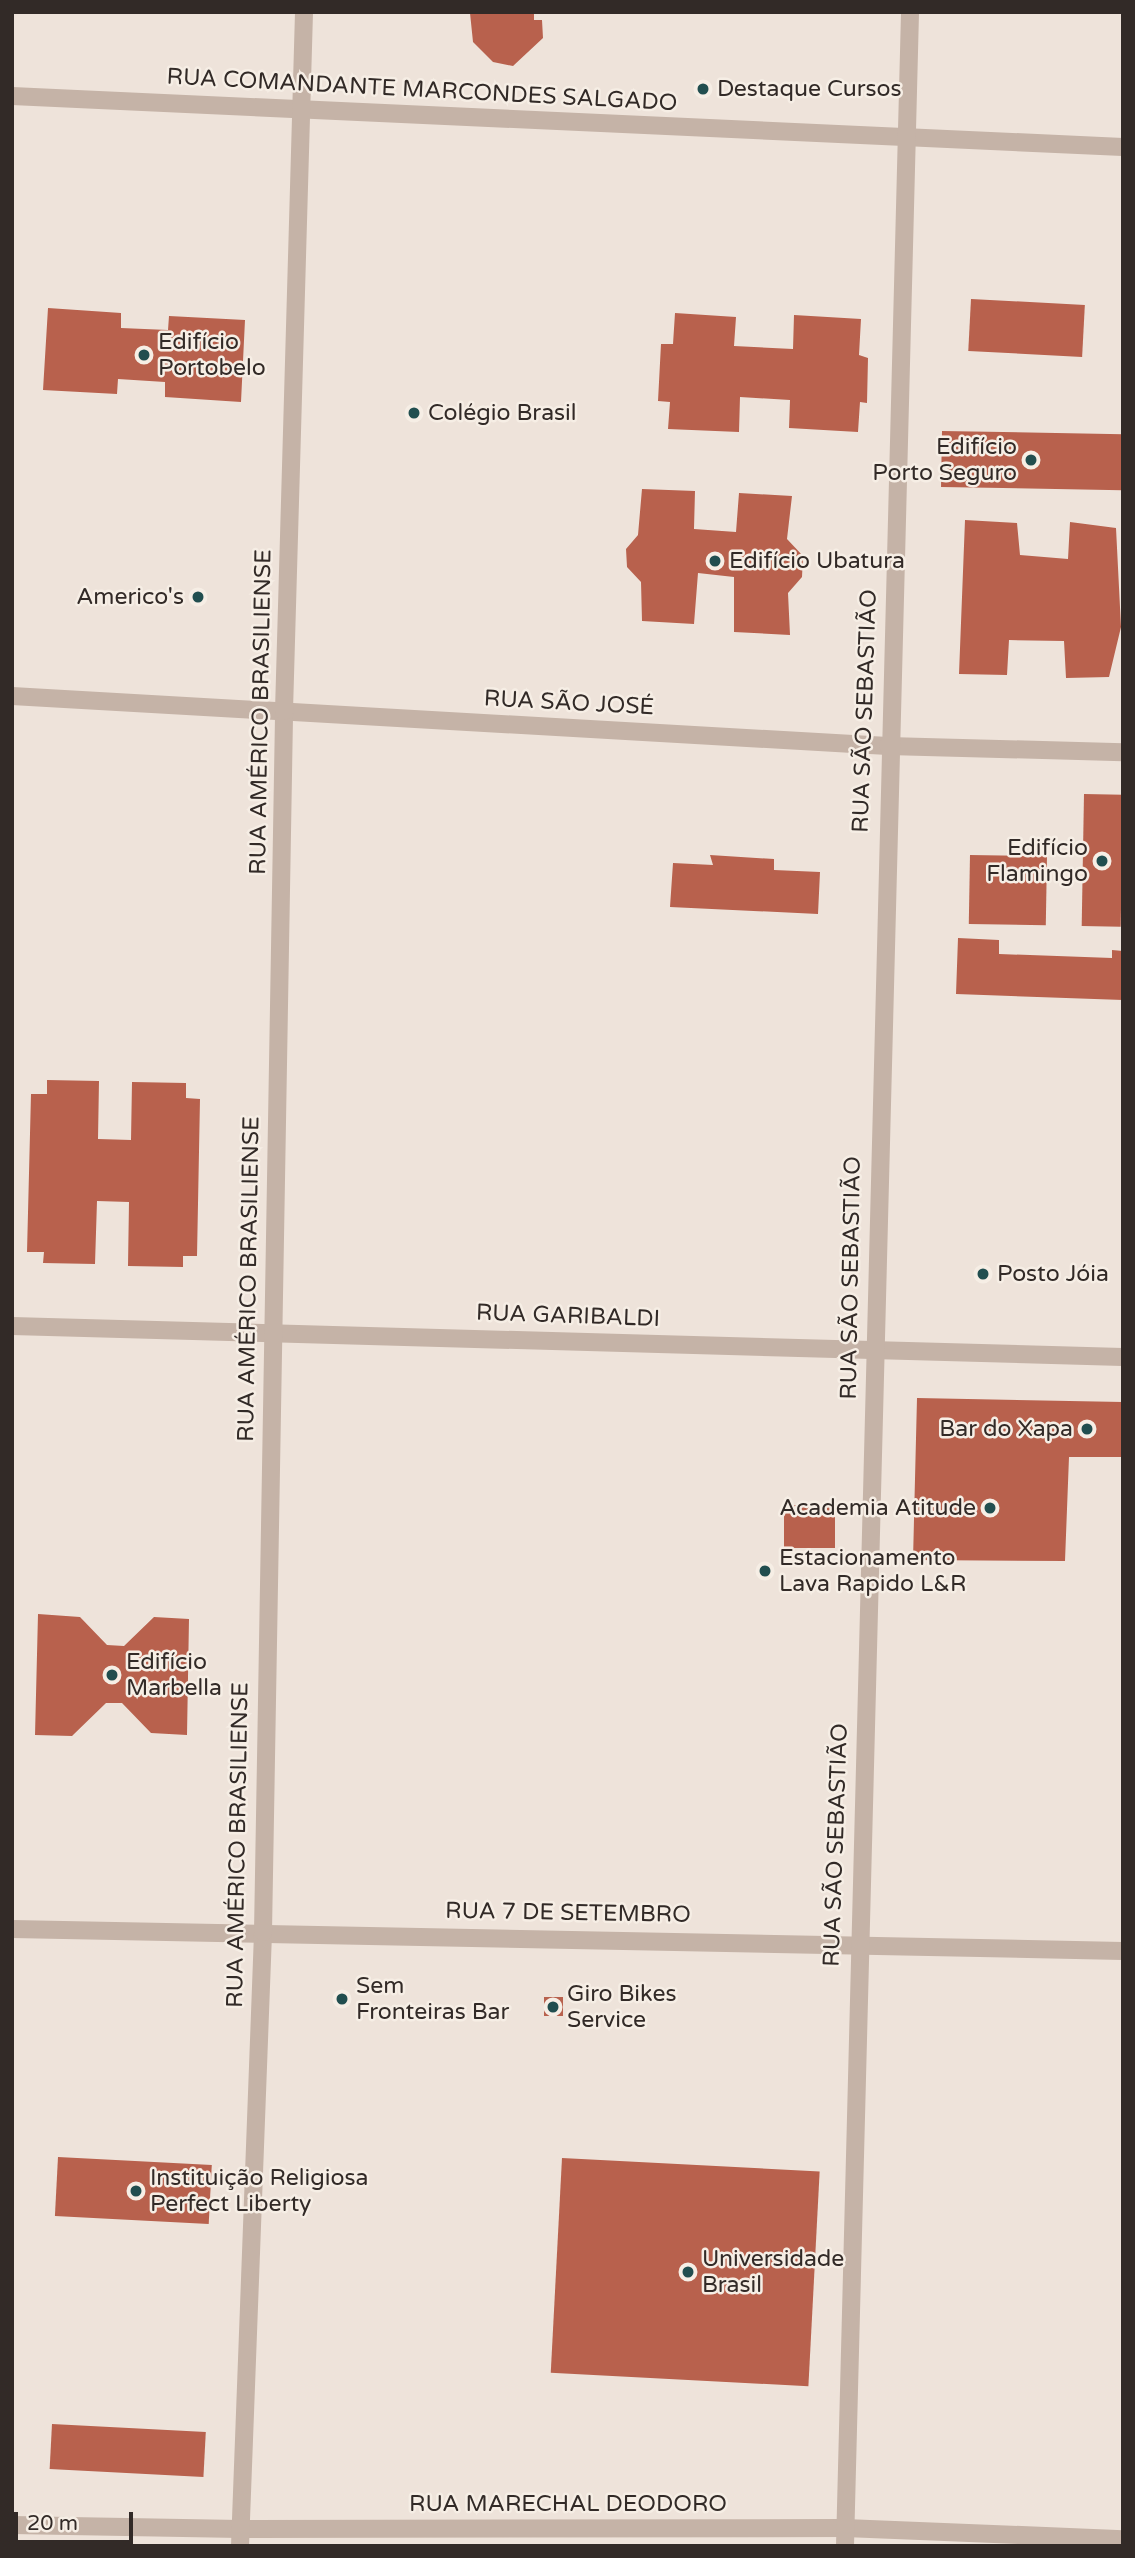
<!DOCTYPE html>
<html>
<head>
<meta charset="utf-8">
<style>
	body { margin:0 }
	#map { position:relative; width:1135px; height:2558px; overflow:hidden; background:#eee3da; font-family:"Varela Round",sans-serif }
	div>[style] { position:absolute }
	.building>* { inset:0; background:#b8614d; transform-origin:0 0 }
	.minor>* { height:18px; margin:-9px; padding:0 9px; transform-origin:9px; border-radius:9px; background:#c5b3a7 }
	.dots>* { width:19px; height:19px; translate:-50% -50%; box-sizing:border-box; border:4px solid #f6eee5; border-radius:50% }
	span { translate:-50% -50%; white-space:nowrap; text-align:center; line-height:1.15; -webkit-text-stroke:5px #f6eee5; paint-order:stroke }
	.poi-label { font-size:23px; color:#322a27 }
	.left { translate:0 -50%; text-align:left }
	.right { translate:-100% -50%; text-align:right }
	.street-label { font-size:23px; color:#322a27 }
	.frame { position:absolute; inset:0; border:14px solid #322a27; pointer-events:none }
	.scale { position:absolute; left:14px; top:2512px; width:119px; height:32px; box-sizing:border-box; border:4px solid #322a27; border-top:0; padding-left:9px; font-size:21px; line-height:24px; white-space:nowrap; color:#322a27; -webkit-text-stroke:5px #f6eee5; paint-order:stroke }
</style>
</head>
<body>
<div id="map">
	<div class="building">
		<i style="clip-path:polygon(534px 12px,534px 20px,542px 20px,543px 38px,513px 66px,493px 62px,473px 42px,470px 13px)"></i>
		<i style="left:971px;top:299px;width:114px;height:52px;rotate:3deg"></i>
		<i style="clip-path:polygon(48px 308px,121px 313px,121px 328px,168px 330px,169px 316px,245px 320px,241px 402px,165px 397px,165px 382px,118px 379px,117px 394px,43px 390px)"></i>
		<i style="clip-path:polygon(675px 313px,736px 317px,734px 346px,793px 349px,794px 315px,861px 319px,859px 355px,868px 358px,867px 403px,860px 402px,858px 432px,789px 428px,790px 400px,740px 397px,739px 432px,668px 429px,670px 402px,658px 401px,661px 344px,673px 344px)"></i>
		<i style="left:942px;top:431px;width:181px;height:56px;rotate:1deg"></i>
		<i style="clip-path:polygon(642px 489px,695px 491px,694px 529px,736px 532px,739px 493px,792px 496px,787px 539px,803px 556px,802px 577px,788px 593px,790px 635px,734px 632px,734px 577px,698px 573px,694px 624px,642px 621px,641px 582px,627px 567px,626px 549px,638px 535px)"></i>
		<i style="clip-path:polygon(965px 520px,1017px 523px,1020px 555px,1068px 559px,1070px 522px,1116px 528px,1121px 627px,1109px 677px,1066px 678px,1064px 641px,1009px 640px,1007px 675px,959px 674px)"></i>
		<i style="left:1084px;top:794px;width:39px;height:132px;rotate:1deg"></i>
		<i style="clip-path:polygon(710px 855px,774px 859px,774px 870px,820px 872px,818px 914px,670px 907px,673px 863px,713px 865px)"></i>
		<i style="left:970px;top:855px;width:77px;height:69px;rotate:1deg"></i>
		<i style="clip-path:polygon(958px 938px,999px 940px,999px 954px,1112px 958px,1112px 950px,1123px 951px,1123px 1000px,956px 994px)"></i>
		<i style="clip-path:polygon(47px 1080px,99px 1081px,98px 1139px,131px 1140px,132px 1082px,186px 1083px,186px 1098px,200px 1099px,197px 1256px,183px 1256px,183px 1267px,128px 1266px,129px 1202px,97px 1201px,95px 1264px,43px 1263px,44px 1252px,27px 1252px,31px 1094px,47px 1094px)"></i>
		<i style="clip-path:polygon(917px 1398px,1123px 1402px,1123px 1457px,1069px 1457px,1065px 1561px,913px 1560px)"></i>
		<i style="left:784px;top:1505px;width:51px;height:43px"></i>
		<i style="clip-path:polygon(38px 1614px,80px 1617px,107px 1645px,124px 1646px,154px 1617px,189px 1619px,187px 1735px,151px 1733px,122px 1703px,106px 1703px,72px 1736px,35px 1735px)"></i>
		<i style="left:544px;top:1997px;width:19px;height:19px"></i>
		<i style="left:58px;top:2157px;width:154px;height:59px;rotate:3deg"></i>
		<i style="left:562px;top:2158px;width:258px;height:215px;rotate:3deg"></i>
		<i style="left:52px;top:2424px;width:154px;height:45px;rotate:3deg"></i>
	</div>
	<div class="minor">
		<i style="left:12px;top:96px;width:1112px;rotate:2.63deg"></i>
		<i style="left:12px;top:696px;width:877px;rotate:3.27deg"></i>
		<i style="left:888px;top:746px;width:235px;rotate:1.5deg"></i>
		<i style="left:12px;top:1326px;width:1111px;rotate:1.6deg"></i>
		<i style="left:12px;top:1929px;width:1111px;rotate:1.13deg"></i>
		<i style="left:12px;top:2525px;width:228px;rotate:1deg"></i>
		<i style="left:240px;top:2529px;width:605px;rotate:-0.09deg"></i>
		<i style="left:845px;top:2528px;width:278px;rotate:2.3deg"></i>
		<i style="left:240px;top:2546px;width:614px;rotate:-87.85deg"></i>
		<i style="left:263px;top:1932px;width:1221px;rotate:-89.01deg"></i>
		<i style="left:284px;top:711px;width:699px;rotate:-88.36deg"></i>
		<i style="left:845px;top:2546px;width:2535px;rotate:-88.53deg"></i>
	</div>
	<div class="dots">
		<i style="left:703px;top:89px;background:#214e4f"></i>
		<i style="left:144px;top:355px;background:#214e4f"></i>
		<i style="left:414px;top:413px;background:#214e4f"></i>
		<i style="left:1031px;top:460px;background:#214e4f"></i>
		<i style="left:715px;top:561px;background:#214e4f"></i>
		<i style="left:198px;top:597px;background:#214e4f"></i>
		<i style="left:1102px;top:861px;background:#214e4f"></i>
		<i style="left:983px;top:1274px;background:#214e4f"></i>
		<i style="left:1087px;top:1429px;background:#214e4f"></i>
		<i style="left:990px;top:1508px;background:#214e4f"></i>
		<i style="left:765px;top:1571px;background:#214e4f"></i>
		<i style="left:112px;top:1675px;background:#214e4f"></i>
		<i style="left:342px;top:1999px;background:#214e4f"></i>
		<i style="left:553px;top:2007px;background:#214e4f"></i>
		<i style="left:136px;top:2191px;background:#214e4f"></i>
		<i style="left:688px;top:2272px;background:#214e4f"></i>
	</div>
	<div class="poi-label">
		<span class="left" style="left:717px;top:89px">Destaque Cursos</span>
		<span class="left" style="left:158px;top:355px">Edifício<br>Portobelo</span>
		<span class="left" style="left:428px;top:413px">Colégio Brasil</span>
		<span class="right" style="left:1017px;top:460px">Edifício<br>Porto Seguro</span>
		<span class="left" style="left:729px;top:561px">Edifício Ubatura</span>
		<span class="right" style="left:184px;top:597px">Americo's</span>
		<span class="right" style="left:1088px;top:861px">Edifício<br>Flamingo</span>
		<span class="left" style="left:997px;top:1274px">Posto Jóia</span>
		<span class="right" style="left:1073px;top:1429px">Bar do Xapa</span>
		<span class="right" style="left:976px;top:1508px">Academia Atitude</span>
		<span class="left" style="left:779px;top:1571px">Estacionamento<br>Lava Rapido L&amp;R</span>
		<span class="left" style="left:126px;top:1675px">Edifício<br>Marbella</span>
		<span class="left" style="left:356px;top:1999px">Sem<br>Fronteiras Bar</span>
		<span class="left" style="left:567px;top:2007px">Giro Bikes<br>Service</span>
		<span class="left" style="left:150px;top:2191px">Instituição Religiosa<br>Perfect Liberty</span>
		<span class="left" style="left:702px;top:2272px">Universidade<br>Brasil</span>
	</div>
	<div class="street-label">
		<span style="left:422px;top:90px;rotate:3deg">RUA COMANDANTE MARCONDES SALGADO</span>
		<span style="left:569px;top:703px;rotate:3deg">RUA SÃO JOSÉ</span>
		<span style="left:865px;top:711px;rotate:-88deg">RUA SÃO SEBASTIÃO</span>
		<span style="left:261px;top:712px;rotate:-89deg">RUA AMÉRICO BRASILIENSE</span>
		<span style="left:851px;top:1278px;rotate:-89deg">RUA SÃO SEBASTIÃO</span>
		<span style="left:249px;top:1279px;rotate:-89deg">RUA AMÉRICO BRASILIENSE</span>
		<span style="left:568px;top:1316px;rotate:2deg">RUA GARIBALDI</span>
		<span style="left:238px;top:1845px;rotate:-89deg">RUA AMÉRICO BRASILIENSE</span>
		<span style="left:836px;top:1845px;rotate:-88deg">RUA SÃO SEBASTIÃO</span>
		<span style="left:568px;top:1913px;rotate:1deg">RUA 7 DE SETEMBRO</span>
		<span style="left:568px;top:2504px">RUA MARECHAL DEODORO</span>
	</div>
	<div class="frame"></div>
	<div class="scale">20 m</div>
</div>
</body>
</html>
